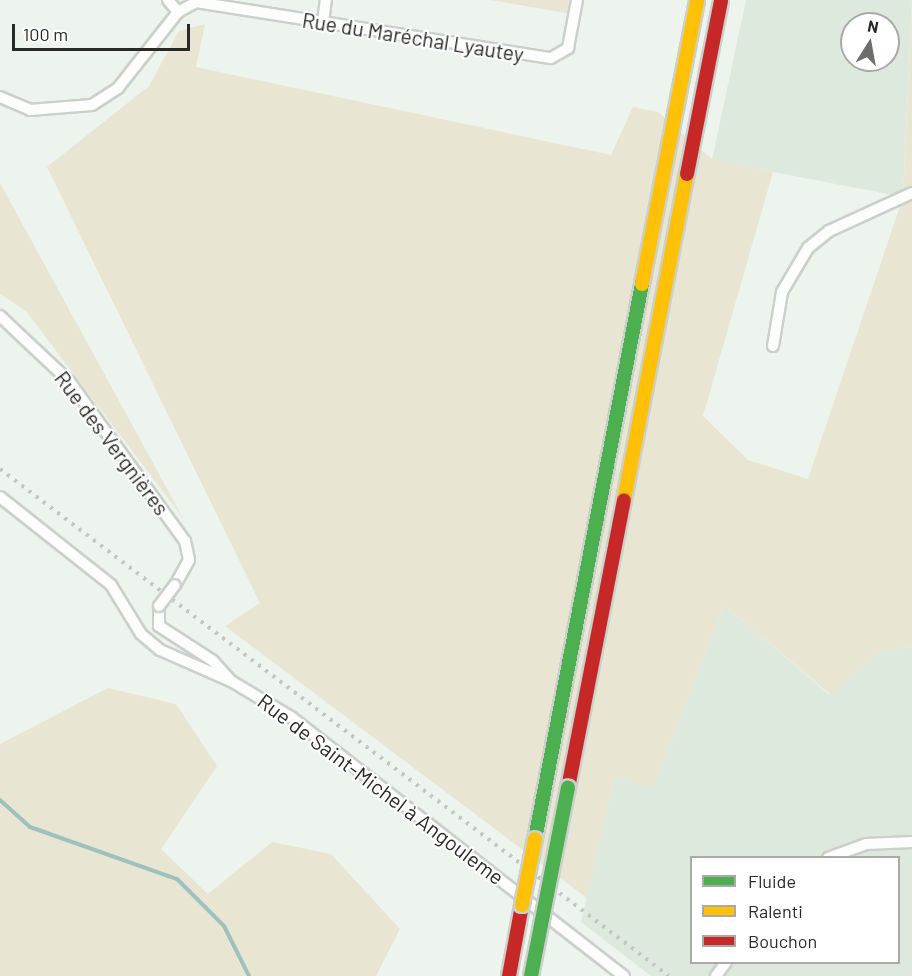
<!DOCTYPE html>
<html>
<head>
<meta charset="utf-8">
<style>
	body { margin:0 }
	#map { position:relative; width:912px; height:976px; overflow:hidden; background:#edf3ed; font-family:Barlow,sans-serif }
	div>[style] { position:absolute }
	.built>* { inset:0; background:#dee9dd }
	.green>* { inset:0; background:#e8e6d2 }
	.stream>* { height:4px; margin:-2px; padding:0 2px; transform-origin:2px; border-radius:2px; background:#9fc1bd }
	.roads { filter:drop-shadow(2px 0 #cbd0cb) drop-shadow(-2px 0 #cbd0cb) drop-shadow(0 2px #cbd0cb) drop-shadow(0 -2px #cbd0cb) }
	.street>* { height:10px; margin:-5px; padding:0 5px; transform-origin:5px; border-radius:5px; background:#fcfdfc }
	.fast>* { height:14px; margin:-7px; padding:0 7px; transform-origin:7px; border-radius:7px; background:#4caf50 }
	.slow>* { height:14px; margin:-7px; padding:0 7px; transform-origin:7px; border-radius:7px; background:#ffc107 }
	.jam>* { height:14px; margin:-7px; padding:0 7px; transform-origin:7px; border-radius:7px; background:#c62828 }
	.rail>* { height:4px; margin-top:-2px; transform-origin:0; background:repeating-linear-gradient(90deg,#c4c5c4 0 3px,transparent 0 9px) }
	.bridges { filter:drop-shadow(2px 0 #cbd0cb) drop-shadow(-2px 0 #cbd0cb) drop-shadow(0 2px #cbd0cb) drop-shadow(0 -2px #cbd0cb) }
	.street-bridge>* { height:10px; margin:-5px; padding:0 5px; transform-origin:5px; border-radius:5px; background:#fcfdfc }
	.fast-bridge>* { height:14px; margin:-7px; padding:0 7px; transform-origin:7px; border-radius:7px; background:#4caf50 }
	.slow-bridge>* { height:14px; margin:-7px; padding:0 7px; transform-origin:7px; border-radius:7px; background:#ffc107 }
	span { translate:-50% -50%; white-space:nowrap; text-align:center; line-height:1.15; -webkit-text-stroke:4.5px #fff; paint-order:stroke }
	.street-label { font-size:21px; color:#272a26 }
	.legend { position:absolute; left:690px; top:856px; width:210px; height:108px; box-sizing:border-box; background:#fff; border:2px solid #a9aaa8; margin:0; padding:8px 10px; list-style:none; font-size:18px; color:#272a26 }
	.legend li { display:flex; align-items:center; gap:12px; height:30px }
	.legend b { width:30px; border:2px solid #a9aaa8 }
	.north { position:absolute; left:840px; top:12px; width:60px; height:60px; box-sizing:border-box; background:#fff; border:2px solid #a9aaa8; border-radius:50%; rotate:11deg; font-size:16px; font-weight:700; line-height:24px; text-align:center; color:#272a26 }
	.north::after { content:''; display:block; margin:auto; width:21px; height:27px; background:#6c706c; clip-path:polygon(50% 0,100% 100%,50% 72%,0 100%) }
	.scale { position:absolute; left:12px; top:24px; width:178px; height:27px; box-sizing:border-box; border:3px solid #272a26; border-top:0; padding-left:8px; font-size:18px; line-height:21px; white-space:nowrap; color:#272a26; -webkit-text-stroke:4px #fff; paint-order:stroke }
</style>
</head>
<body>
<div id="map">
	<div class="built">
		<i style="clip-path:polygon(evenodd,746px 0,912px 0,903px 197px,712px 160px,746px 0,852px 24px,888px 24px,888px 60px,852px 60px,852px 24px)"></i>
		<i style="clip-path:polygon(evenodd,724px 605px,830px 695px,878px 652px,912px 646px,912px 976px,651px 976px,581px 922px,614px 777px,653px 787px,724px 605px,692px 858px,898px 858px,898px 962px,692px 962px,692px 858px)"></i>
	</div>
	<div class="green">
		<i style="clip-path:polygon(491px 0,569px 0,567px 13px)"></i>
		<i style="clip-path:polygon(912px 6px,912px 646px,878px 652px,831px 695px,724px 605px,653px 788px,614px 777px,587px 898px,225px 626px,260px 603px,47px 167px,149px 86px,179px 31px,205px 24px,196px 67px,611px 155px,633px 107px,658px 112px,712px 159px,773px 172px,703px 416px,748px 460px,808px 479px,903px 197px)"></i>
		<i style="clip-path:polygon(0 183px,183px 518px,26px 311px,0 294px)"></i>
		<i style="clip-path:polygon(108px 688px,176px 704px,217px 766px,161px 849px,208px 894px,272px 842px,331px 854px,400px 929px,376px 976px,0 976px,0 744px)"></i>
	</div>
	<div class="stream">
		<i style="left:0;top:800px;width:40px;rotate:42deg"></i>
		<i style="left:30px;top:827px;width:156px;rotate:19.5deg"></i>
		<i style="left:177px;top:879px;width:66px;rotate:45deg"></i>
		<i style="left:224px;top:926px;width:56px;rotate:63.4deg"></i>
	</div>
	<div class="roads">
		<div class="street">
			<i style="left:168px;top:0;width:16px;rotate:50deg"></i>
			<i style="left:323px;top:23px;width:23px;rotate:-83deg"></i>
			<i style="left:0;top:97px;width:33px;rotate:23deg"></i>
			<i style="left:30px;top:110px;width:62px;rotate:-4.6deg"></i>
			<i style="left:92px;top:105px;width:31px;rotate:-33deg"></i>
			<i style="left:118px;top:88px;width:97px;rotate:-51.7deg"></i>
			<i style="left:178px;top:12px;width:21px;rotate:-29deg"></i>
			<i style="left:196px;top:2px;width:359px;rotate:9deg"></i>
			<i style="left:551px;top:58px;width:20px;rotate:-30deg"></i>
			<i style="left:568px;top:48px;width:49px;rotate:-79.4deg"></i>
			<i style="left:0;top:316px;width:95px;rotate:43.3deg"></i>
			<i style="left:69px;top:381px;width:198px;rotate:54.1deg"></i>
			<i style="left:185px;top:541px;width:19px;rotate:78deg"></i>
			<i style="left:189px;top:560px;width:29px;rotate:119deg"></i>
			<i style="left:773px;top:346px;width:55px;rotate:-80.5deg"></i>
			<i style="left:782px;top:292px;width:51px;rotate:-59.4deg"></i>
			<i style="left:808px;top:248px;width:27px;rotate:-39deg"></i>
			<i style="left:829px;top:231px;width:91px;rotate:-24.6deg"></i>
			<i style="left:0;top:497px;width:142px;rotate:38.4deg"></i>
			<i style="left:111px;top:585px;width:57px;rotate:58.5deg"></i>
			<i style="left:141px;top:634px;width:25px;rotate:40deg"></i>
			<i style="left:160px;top:650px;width:77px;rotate:23.6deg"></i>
			<i style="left:231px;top:681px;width:70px;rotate:31deg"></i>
			<i style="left:291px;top:717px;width:422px;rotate:37.9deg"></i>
			<i style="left:159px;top:606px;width:20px;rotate:90deg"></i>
			<i style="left:159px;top:626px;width:64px;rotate:32.9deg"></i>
			<i style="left:213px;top:661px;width:24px;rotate:48deg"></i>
			<i style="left:828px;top:858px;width:40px;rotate:-20.2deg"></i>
			<i style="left:866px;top:844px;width:46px;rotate:-2.5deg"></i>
			<i style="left:716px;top:976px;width:17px;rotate:-54deg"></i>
		</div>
		<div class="fast">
			<i style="left:535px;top:839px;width:565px;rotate:-79.09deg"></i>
		</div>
		<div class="slow">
			<i style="left:642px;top:284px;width:289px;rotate:-79deg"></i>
			<i style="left:624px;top:500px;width:332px;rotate:-79.1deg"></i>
		</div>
		<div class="jam">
			<i style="left:687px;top:174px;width:177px;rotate:-78.9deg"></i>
			<i style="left:568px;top:788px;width:293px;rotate:-79deg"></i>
			<i style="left:509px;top:976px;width:72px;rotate:-79.6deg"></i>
		</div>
	</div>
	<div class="rail">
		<i style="left:0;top:469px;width:839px;rotate:37.16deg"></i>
	</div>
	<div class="bridges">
		<div class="street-bridge">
			<i style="left:159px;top:606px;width:26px;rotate:-53deg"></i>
		</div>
		<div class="fast-bridge">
			<i style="left:531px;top:976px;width:192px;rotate:-78.9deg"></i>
		</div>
		<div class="slow-bridge">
			<i style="left:522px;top:905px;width:67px;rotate:-78.9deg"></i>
		</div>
	</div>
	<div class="street-label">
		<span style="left:413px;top:37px;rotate:9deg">Rue du Maréchal Lyautey</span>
		<span style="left:112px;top:443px;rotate:53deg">Rue des Vergnières</span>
		<span style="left:381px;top:789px;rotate:37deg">Rue de Saint-Michel à Angouleme</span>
	</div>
	<ul class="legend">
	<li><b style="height:8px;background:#4caf50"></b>Fluide</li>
	<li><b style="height:8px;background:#ffc107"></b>Ralenti</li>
	<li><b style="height:8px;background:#c62828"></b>Bouchon</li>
	</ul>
	<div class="north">N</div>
	<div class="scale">100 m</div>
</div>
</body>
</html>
